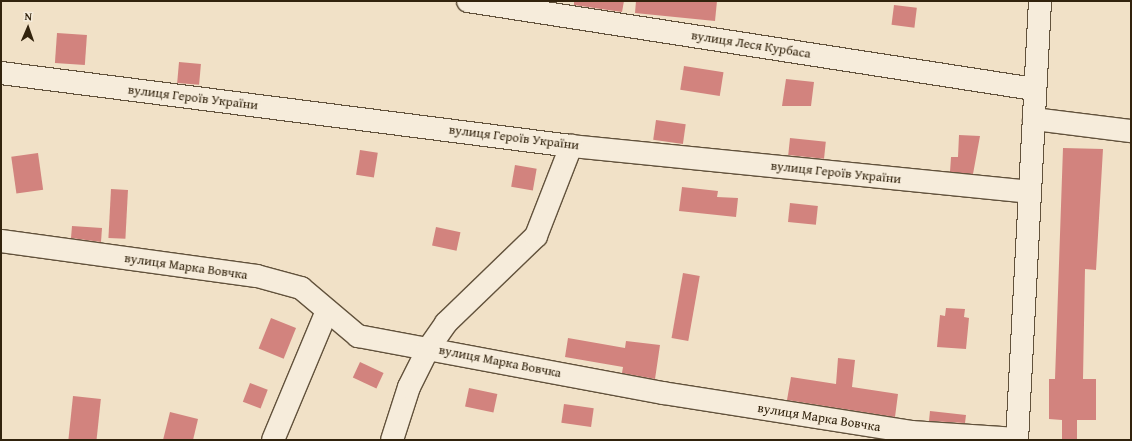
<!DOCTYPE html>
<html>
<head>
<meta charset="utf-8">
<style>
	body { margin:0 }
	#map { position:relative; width:1132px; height:441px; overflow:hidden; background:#f1e1c7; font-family:"Gentium Book Plus",serif }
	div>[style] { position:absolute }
	.building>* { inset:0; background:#d2837e; transform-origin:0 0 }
	.roads { filter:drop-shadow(1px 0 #62523c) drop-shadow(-1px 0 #62523c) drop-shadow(0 1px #62523c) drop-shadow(0 -1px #62523c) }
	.street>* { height:22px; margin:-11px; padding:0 11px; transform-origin:11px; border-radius:11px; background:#f6ecdb }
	span { translate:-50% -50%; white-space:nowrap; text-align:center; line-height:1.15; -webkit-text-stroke:3.5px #f6ecdb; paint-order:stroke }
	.street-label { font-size:13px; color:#32230d }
	.frame { position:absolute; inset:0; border:2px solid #32230d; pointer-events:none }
	.north { position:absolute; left:8px; top:8px; width:40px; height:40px; -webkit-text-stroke:3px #f6ecdb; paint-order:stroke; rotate:2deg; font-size:11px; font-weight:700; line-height:16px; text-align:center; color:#32230d }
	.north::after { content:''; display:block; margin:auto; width:14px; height:18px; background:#32230d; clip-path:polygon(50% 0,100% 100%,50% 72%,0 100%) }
</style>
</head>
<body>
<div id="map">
	<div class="building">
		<i style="clip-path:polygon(574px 1px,624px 1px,622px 12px,574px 5px)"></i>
		<i style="clip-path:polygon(636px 1px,717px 1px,715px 21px,635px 13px)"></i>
		<i style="left:894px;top:5px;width:23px;height:20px;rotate:7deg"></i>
		<i style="left:57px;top:33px;width:30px;height:30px;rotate:4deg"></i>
		<i style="left:179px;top:62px;width:22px;height:21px;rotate:5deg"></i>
		<i style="left:684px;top:66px;width:40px;height:24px;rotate:9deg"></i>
		<i style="clip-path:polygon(786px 79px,814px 82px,811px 106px,782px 106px)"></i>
		<i style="left:656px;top:120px;width:30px;height:20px;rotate:8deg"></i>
		<i style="clip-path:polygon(959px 135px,980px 136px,973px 174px,950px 172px,951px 157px,958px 157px)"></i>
		<i style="left:790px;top:138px;width:36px;height:17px;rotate:6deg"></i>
		<i style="clip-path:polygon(1063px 148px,1103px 149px,1096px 270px,1085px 269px,1083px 379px,1096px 379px,1096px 420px,1077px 420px,1077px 440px,1062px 440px,1062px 420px,1049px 419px,1049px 379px,1055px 379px)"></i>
		<i style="left:360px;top:150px;width:18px;height:25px;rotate:9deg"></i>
		<i style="left:38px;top:153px;width:37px;height:27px;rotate:82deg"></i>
		<i style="left:515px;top:165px;width:22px;height:22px;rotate:10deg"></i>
		<i style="clip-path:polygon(682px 187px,718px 191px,717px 197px,738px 198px,736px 217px,679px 211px)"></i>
		<i style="left:111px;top:189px;width:17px;height:49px;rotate:3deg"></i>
		<i style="left:790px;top:203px;width:28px;height:19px;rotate:6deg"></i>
		<i style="clip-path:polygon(72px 226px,102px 228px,101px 242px,71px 238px)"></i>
		<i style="left:436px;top:227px;width:25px;height:19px;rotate:12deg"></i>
		<i style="left:683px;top:273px;width:17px;height:66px;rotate:10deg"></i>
		<i style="clip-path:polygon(946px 308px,965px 309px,964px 317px,969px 318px,966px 349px,937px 347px,940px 315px,945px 316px)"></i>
		<i style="left:271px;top:318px;width:27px;height:33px;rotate:22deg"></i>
		<i style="clip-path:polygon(568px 338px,625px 348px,626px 341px,660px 345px,655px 379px,622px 373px,623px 367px,565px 357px)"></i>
		<i style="clip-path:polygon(838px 358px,855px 360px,852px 387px,898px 394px,895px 417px,787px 400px,791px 377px,836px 384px)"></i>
		<i style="left:360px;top:362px;width:26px;height:17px;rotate:25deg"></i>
		<i style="left:250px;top:383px;width:19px;height:20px;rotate:21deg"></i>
		<i style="left:469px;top:388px;width:29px;height:19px;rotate:12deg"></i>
		<i style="left:73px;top:396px;width:28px;height:44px;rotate:6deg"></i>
		<i style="left:564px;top:404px;width:30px;height:19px;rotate:8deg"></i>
		<i style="clip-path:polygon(930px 411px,966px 415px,965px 423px,929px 421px)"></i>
		<i style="clip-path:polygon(170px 412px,198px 419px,193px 440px,163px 440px)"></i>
	</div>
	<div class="roads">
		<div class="street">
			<i style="left:468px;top:1px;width:573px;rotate:8.84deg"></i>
			<i style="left:1px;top:73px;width:575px;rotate:7.3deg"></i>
			<i style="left:571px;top:146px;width:459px;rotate:5.7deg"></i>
			<i style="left:1034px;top:119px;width:98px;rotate:7.1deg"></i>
			<i style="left:1px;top:241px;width:258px;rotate:7.8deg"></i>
			<i style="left:257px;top:276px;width:46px;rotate:15.3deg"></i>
			<i style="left:301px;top:288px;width:75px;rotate:40.1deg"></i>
			<i style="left:358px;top:336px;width:310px;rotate:10.6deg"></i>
			<i style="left:663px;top:393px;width:251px;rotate:8.9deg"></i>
			<i style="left:911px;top:432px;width:106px;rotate:3.8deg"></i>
			<i style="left:273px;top:440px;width:140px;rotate:-67.3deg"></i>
			<i style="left:392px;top:440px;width:56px;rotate:-72.2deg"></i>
			<i style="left:409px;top:387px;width:42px;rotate:-63.4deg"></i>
			<i style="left:428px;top:349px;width:32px;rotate:-55deg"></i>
			<i style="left:446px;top:323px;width:125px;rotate:-44deg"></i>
			<i style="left:536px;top:236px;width:97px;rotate:-68.7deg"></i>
			<i style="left:1017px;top:440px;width:440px;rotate:-87deg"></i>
		</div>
	</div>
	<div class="street-label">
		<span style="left:751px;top:45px;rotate:9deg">вулиця Леся Курбаса</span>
		<span style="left:193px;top:98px;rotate:7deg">вулиця Героїв України</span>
		<span style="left:514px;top:138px;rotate:7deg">вулиця Героїв України</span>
		<span style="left:836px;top:173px;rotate:6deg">вулиця Героїв України</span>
		<span style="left:186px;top:267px;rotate:8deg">вулиця Марка Вовчка</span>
		<span style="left:500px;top:362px;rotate:11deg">вулиця Марка Вовчка</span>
		<span style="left:819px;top:418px;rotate:9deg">вулиця Марка Вовчка</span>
	</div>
	<div class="frame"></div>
	<div class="north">N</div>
</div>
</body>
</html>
